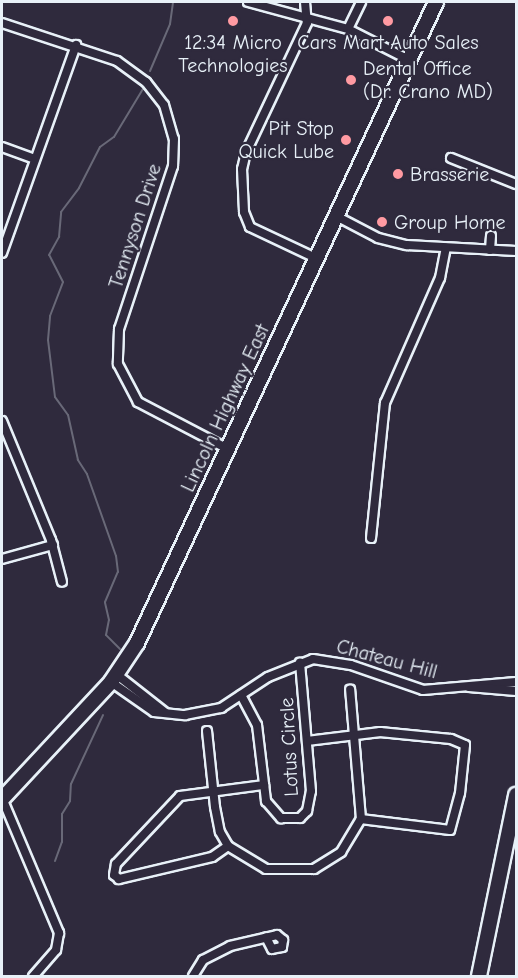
<!DOCTYPE html>
<html>
<head>
<meta charset="utf-8">
<style>
	body { margin:0 }
	#map { position:relative; width:518px; height:978px; overflow:hidden; background:#2f2a3d; font-family:"Comic Neue",sans-serif }
	div>[style] { position:absolute }
	.stream>* { height:2px; margin:-1px; padding:0 1px; transform-origin:1px; border-radius:1px; background:#696978 }
	.roads { filter:drop-shadow(2px 0 #e8f1f8) drop-shadow(-2px 0 #e8f1f8) drop-shadow(0 2px #e8f1f8) drop-shadow(0 -2px #e8f1f8) }
	.street>* { height:8px; margin:-4px; padding:0 4px; transform-origin:4px; border-radius:4px; background:#2f2a3d }
	.primary>* { height:14px; margin:-7px; padding:0 7px; transform-origin:7px; border-radius:7px; background:#2f2a3d }
	.dots>* { width:16px; height:16px; translate:-50% -50%; box-sizing:border-box; border:3px solid #2f2a3d; border-radius:50% }
	span { translate:-50% -50%; white-space:nowrap; text-align:center; line-height:1.15; -webkit-text-stroke:4.5px #2f2a3d; paint-order:stroke }
	.poi-label { font-size:20px; color:#e8f1f8 }
	.left { translate:0 -50%; text-align:left }
	.right { translate:-100% -50%; text-align:right }
	.street-label { font-size:20px; color:#e8f1f8 }
	.frame { position:absolute; inset:0; border:3px solid #e8f1f8; pointer-events:none }
</style>
</head>
<body>
<div id="map">
	<div class="stream">
		<i style="left:150px;top:71px;width:51px;rotate:-66.9deg"></i>
		<i style="left:170px;top:24px;width:22px;rotate:-82deg"></i>
		<i style="left:120px;top:649px;width:20px;rotate:-135deg"></i>
		<i style="left:106px;top:635px;width:15px;rotate:-79deg"></i>
		<i style="left:109px;top:620px;width:18px;rotate:-103deg"></i>
		<i style="left:105px;top:602px;width:33px;rotate:-67deg"></i>
		<i style="left:118px;top:572px;width:16px;rotate:-97deg"></i>
		<i style="left:116px;top:556px;width:87px;rotate:-109.5deg"></i>
		<i style="left:87px;top:474px;width:17px;rotate:-123deg"></i>
		<i style="left:78px;top:460px;width:46px;rotate:-102.5deg"></i>
		<i style="left:68px;top:415px;width:22px;rotate:-126deg"></i>
		<i style="left:55px;top:397px;width:57px;rotate:-97deg"></i>
		<i style="left:48px;top:340px;width:24px;rotate:-85deg"></i>
		<i style="left:50px;top:316px;width:36px;rotate:-69deg"></i>
		<i style="left:63px;top:282px;width:30px;rotate:-117deg"></i>
		<i style="left:49px;top:255px;width:21px;rotate:-61deg"></i>
		<i style="left:59px;top:237px;width:25px;rotate:-85deg"></i>
		<i style="left:61px;top:212px;width:30px;rotate:-53deg"></i>
		<i style="left:79px;top:188px;width:46px;rotate:-62.9deg"></i>
		<i style="left:100px;top:147px;width:17px;rotate:-36deg"></i>
		<i style="left:114px;top:137px;width:56px;rotate:-58.9deg"></i>
		<i style="left:55px;top:861px;width:20px;rotate:-70deg"></i>
		<i style="left:62px;top:842px;width:28px;rotate:-90deg"></i>
		<i style="left:62px;top:814px;width:15px;rotate:-58deg"></i>
		<i style="left:70px;top:801px;width:17px;rotate:-87deg"></i>
		<i style="left:71px;top:784px;width:76px;rotate:-65.1deg"></i>
	</div>
	<div class="roads">
		<div class="street">
			<i style="left:248px;top:2px;width:104px;rotate:15.1deg"></i>
			<i style="left:348px;top:29px;width:68px;rotate:26.9deg"></i>
			<i style="left:305px;top:2px;width:21px;rotate:85deg"></i>
			<i style="left:307px;top:23px;width:143px;rotate:115.3deg"></i>
			<i style="left:246px;top:152px;width:17px;rotate:103deg"></i>
			<i style="left:242px;top:169px;width:43px;rotate:87.3deg"></i>
			<i style="left:244px;top:212px;width:16px;rotate:68deg"></i>
			<i style="left:250px;top:227px;width:73px;rotate:25.2deg"></i>
			<i style="left:2px;top:23px;width:121px;rotate:18.3deg"></i>
			<i style="left:117px;top:61px;width:36px;rotate:36deg"></i>
			<i style="left:146px;top:82px;width:29px;rotate:52deg"></i>
			<i style="left:164px;top:105px;width:35px;rotate:74deg"></i>
			<i style="left:174px;top:139px;width:27px;rotate:92deg"></i>
			<i style="left:173px;top:166px;width:172px;rotate:108.3deg"></i>
			<i style="left:119px;top:329px;width:35px;rotate:92deg"></i>
			<i style="left:118px;top:364px;width:43px;rotate:62.2deg"></i>
			<i style="left:138px;top:402px;width:102px;rotate:27.6deg"></i>
			<i style="left:348px;top:29px;width:30px;rotate:-64deg"></i>
			<i style="left:2px;top:147px;width:35px;rotate:20deg"></i>
			<i style="left:451px;top:158px;width:70px;rotate:21.8deg"></i>
			<i style="left:336px;top:216px;width:47px;rotate:27.6deg"></i>
			<i style="left:378px;top:238px;width:30px;rotate:14deg"></i>
			<i style="left:407px;top:245px;width:109px;rotate:3.2deg"></i>
			<i style="left:490px;top:250px;width:14px;rotate:-86deg"></i>
			<i style="left:2px;top:253px;width:221px;rotate:-70.4deg"></i>
			<i style="left:2px;top:421px;width:129px;rotate:67.6deg"></i>
			<i style="left:51px;top:540px;width:43px;rotate:75.3deg"></i>
			<i style="left:371px;top:538px;width:136px;rotate:-84.1deg"></i>
			<i style="left:385px;top:403px;width:137px;rotate:-66.3deg"></i>
			<i style="left:440px;top:278px;width:31px;rotate:-79deg"></i>
			<i style="left:2px;top:559px;width:53px;rotate:-15.4deg"></i>
			<i style="left:116px;top:674px;width:63px;rotate:38deg"></i>
			<i style="left:111px;top:682px;width:52px;rotate:34.9deg"></i>
			<i style="left:154px;top:712px;width:31px;rotate:6deg"></i>
			<i style="left:185px;top:715px;width:37px;rotate:-11deg"></i>
			<i style="left:221px;top:708px;width:56px;rotate:-33.4deg"></i>
			<i style="left:268px;top:677px;width:48px;rotate:-21.8deg"></i>
			<i style="left:313px;top:659px;width:38px;rotate:9deg"></i>
			<i style="left:351px;top:665px;width:76px;rotate:19.1deg"></i>
			<i style="left:423px;top:690px;width:93px;rotate:-4.9deg"></i>
			<i style="left:469px;top:687px;width:47px;rotate:4.9deg"></i>
			<i style="left:241px;top:695px;width:34px;rotate:62deg"></i>
			<i style="left:257px;top:725px;width:77px;rotate:83.2deg"></i>
			<i style="left:266px;top:801px;width:23px;rotate:49deg"></i>
			<i style="left:281px;top:818px;width:19px"></i>
			<i style="left:300px;top:818px;width:10px;rotate:-45deg"></i>
			<i style="left:307px;top:811px;width:20px;rotate:-79deg"></i>
			<i style="left:311px;top:791px;width:129px;rotate:-94.9deg"></i>
			<i style="left:207px;top:731px;width:76px;rotate:84deg"></i>
			<i style="left:215px;top:807px;width:25px;rotate:79deg"></i>
			<i style="left:220px;top:832px;width:16px;rotate:60deg"></i>
			<i style="left:228px;top:846px;width:44px;rotate:31.2deg"></i>
			<i style="left:266px;top:869px;width:48px"></i>
			<i style="left:314px;top:869px;width:32px;rotate:-32deg"></i>
			<i style="left:341px;top:852px;width:39px;rotate:-59deg"></i>
			<i style="left:361px;top:819px;width:130px;rotate:-94.8deg"></i>
			<i style="left:307px;top:741px;width:74px;rotate:-7deg"></i>
			<i style="left:380px;top:732px;width:71px;rotate:5.6deg"></i>
			<i style="left:451px;top:739px;width:15px;rotate:23deg"></i>
			<i style="left:465px;top:745px;width:48px;rotate:95.9deg"></i>
			<i style="left:460px;top:793px;width:38px;rotate:105deg"></i>
			<i style="left:450px;top:830px;width:90px;rotate:-173deg"></i>
			<i style="left:2px;top:798px;width:147px;rotate:67.1deg"></i>
			<i style="left:59px;top:933px;width:17px;rotate:100deg"></i>
			<i style="left:56px;top:950px;width:35px;rotate:131deg"></i>
			<i style="left:228px;top:846px;width:19px;rotate:145deg"></i>
			<i style="left:212px;top:857px;width:96px;rotate:166.7deg"></i>
			<i style="left:119px;top:879px;width:6px;rotate:-141deg"></i>
			<i style="left:114px;top:875px;width:11px;rotate:-80deg"></i>
			<i style="left:116px;top:864px;width:93px;rotate:-46.7deg"></i>
			<i style="left:180px;top:796px;width:85px;rotate:-7.5deg"></i>
			<i style="left:193px;top:976px;width:19px;rotate:-58deg"></i>
			<i style="left:203px;top:960px;width:30px;rotate:-27deg"></i>
			<i style="left:230px;top:946px;width:48px;rotate:-13.2deg"></i>
			<i style="left:277px;top:935px;width:8px;rotate:40deg"></i>
			<i style="left:283px;top:940px;width:7px;rotate:98deg"></i>
			<i style="left:282px;top:947px;width:10px;rotate:169deg"></i>
			<i style="left:272px;top:949px;width:13px;rotate:-117deg"></i>
		</div>
		<div class="primary">
			<i style="left:2px;top:799px;width:160px;rotate:-47deg"></i>
			<i style="left:111px;top:682px;width:47px;rotate:-56.3deg"></i>
			<i style="left:137px;top:643px;width:707px;rotate:-64.99deg"></i>
			<i style="left:479px;top:976px;width:185px;rotate:-78.4deg"></i>
		</div>
	</div>
	<div class="dots">
		<i style="left:233px;top:21px;background:#ff9aa2"></i>
		<i style="left:388px;top:21px;background:#ff9aa2"></i>
		<i style="left:351px;top:80px;background:#ff9aa2"></i>
		<i style="left:346px;top:140px;background:#ff9aa2"></i>
		<i style="left:398px;top:174px;background:#ff9aa2"></i>
		<i style="left:382px;top:222px;background:#ff9aa2"></i>
	</div>
	<div class="poi-label">
		<span style="left:233px;top:54px">12:34 Micro<br>Technologies</span>
		<span style="left:388px;top:42px">Cars Mart Auto Sales</span>
		<span class="left" style="left:363px;top:80px">Dental Office<br>(Dr. Crano MD)</span>
		<span class="right" style="left:334px;top:140px">Pit Stop<br>Quick Lube</span>
		<span class="left" style="left:410px;top:174px">Brasserie</span>
		<span class="left" style="left:394px;top:222px">Group Home</span>
	</div>
	<div class="street-label">
		<span style="left:135px;top:226px;rotate:-72deg">Tennyson Drive</span>
		<span style="left:225px;top:408px;rotate:-65deg">Lincoln Highway East</span>
		<span style="left:387px;top:659px;rotate:15deg">Chateau Hill</span>
		<span style="left:289px;top:747px;rotate:-93deg">Lotus Circle</span>
	</div>
	<div class="frame"></div>
</div>
</body>
</html>
